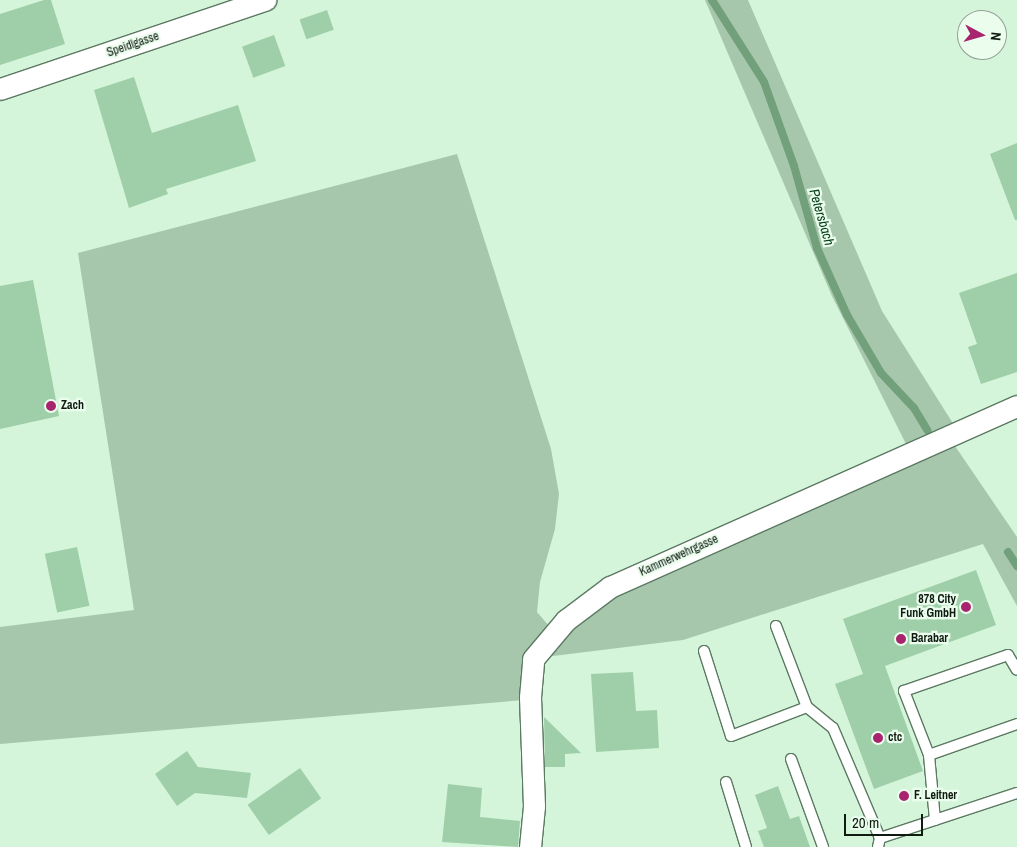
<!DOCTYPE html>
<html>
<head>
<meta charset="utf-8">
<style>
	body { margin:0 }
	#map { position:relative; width:1017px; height:847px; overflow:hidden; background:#d4f5da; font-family:"Archivo Narrow",sans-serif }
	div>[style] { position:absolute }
	.green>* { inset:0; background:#a7c7ad }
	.stream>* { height:8px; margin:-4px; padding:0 4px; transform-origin:4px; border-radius:4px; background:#72a07b }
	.building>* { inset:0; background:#9fcfa8; transform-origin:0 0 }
	.roads { filter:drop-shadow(1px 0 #5c7962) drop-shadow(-1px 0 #5c7962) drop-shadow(0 1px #5c7962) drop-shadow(0 -1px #5c7962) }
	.lane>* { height:10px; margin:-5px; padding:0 5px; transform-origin:5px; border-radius:5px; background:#fff }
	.street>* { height:21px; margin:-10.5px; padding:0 10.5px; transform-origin:10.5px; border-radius:10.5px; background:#fff }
	.dots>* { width:14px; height:14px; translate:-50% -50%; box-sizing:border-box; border:2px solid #ebfeee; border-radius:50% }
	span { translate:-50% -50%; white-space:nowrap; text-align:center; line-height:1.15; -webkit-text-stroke:4.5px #ebfeee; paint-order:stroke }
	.street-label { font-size:12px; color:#0f1b11 }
	.poi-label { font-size:12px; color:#0f1b11; font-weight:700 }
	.left { translate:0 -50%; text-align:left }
	.right { translate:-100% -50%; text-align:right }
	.water-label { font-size:14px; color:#033d19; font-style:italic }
	.north { position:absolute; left:957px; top:10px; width:50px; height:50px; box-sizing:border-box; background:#ebfeee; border:1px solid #93a396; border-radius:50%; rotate:96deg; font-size:14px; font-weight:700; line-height:20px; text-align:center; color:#0f1b11 }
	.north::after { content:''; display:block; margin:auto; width:18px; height:22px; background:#a9246f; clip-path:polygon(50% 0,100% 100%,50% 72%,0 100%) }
	.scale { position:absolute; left:844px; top:814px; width:79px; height:22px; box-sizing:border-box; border:2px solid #0f1b11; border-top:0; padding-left:6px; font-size:15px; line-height:18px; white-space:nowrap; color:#0f1b11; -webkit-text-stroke:4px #ebfeee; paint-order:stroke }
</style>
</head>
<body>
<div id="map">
	<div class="green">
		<i style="clip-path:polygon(705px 0,748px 0,882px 311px,954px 425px,906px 444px,832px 296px)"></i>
		<i style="clip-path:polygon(457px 154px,551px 449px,559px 494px,555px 529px,540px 582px,537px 612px,549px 626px,524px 700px,0 744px,0 627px,134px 610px,78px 253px)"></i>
		<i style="clip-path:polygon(955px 446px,1017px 537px,1017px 606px,983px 544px,683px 640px,545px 657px,551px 645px,608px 597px,680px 561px)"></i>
	</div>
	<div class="stream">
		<i style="left:712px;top:0;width:97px;rotate:57.6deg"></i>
		<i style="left:764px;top:82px;width:89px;rotate:70.3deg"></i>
		<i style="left:794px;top:166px;width:85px;rotate:74.3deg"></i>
		<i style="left:817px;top:248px;width:73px;rotate:65.9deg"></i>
		<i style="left:847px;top:315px;width:67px;rotate:59.6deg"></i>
		<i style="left:881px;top:373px;width:48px;rotate:46.7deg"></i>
		<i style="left:914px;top:408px;width:26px;rotate:59deg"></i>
		<i style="left:1008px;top:552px;width:17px;rotate:57deg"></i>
	</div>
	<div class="building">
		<i style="clip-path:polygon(44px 0,51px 0,65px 44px,0 65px,0 14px)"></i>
		<i style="left:327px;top:10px;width:21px;height:29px;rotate:71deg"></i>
		<i style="left:274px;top:35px;width:33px;height:34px;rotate:70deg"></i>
		<i style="clip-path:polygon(134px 77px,152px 133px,238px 105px,256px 161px,166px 189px,168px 194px,129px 208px,94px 90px)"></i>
		<i style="clip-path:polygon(1017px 143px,1017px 220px,1015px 220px,990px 154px)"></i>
		<i style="clip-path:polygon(1017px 273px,1017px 372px,981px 384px,968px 347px,977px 344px,959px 293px)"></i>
		<i style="clip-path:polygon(33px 280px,59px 416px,0 429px,0 286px)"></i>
		<i style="left:77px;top:547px;width:60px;height:33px;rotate:78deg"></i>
		<i style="clip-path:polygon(976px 570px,996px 625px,885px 666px,923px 771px,874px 789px,835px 684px,863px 674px,843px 619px)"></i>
		<i style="clip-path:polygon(633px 672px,636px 711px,657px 710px,659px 748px,596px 752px,591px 674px)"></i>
		<i style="clip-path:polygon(544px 717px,581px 753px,565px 754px,565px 767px,545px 767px)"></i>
		<i style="clip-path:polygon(187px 751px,198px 767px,251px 773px,247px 798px,195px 793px,177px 806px,155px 774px)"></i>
		<i style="left:300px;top:768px;width:37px;height:64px;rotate:55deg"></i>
		<i style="clip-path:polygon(448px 784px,482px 788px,480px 817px,520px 821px,518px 847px,442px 842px)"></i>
		<i style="clip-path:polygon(778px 786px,790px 819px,799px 816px,810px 847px,764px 847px,758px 831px,767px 828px,755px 795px)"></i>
	</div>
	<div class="roads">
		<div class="lane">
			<i style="left:776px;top:626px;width:87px;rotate:69.1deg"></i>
			<i style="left:807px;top:707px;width:33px;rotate:39deg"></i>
			<i style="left:833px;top:728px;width:120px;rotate:66.9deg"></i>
			<i style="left:880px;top:838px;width:9px;rotate:103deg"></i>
			<i style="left:704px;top:651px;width:89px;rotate:72.4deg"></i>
			<i style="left:731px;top:736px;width:81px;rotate:-20.9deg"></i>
			<i style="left:929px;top:755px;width:93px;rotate:-19.4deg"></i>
			<i style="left:791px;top:759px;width:94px;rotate:70deg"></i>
			<i style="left:726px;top:782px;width:68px;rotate:72.9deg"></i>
			<i style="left:935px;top:820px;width:65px;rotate:-95.3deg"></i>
			<i style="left:929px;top:755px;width:69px;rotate:-111.3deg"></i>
			<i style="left:904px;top:691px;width:110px;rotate:-19.1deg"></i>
			<i style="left:1008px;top:655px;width:17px;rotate:59deg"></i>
			<i style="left:880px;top:838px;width:144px;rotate:-18.2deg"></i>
		</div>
		<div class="street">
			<i style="left:0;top:89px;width:280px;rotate:-18.6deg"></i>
			<i style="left:530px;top:847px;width:41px;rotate:-84.4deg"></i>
			<i style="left:534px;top:806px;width:109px;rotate:-92.1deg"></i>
			<i style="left:530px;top:697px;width:38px;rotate:-85deg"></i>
			<i style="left:533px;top:659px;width:51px;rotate:-49.8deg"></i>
			<i style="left:566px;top:620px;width:55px;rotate:-36.9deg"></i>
			<i style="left:610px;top:587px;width:445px;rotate:-24deg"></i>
		</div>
	</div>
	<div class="dots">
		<i style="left:51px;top:406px;background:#a9246f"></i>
		<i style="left:966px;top:607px;background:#a9246f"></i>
		<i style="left:901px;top:639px;background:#a9246f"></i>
		<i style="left:878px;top:738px;background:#a9246f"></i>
		<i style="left:904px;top:796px;background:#a9246f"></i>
	</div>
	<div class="street-label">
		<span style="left:133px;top:45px;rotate:-19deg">Speidlgasse</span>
		<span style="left:679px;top:556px;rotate:-24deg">Kammerwehrgasse</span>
	</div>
	<div class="poi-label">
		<span class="left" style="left:61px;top:406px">Zach</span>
		<span class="right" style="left:956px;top:607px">878 City<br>Funk GmbH</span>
		<span class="left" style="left:911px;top:639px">Barabar</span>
		<span class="left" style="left:888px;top:738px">ctc</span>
		<span class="left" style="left:914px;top:796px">F. Leitner</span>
	</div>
	<div class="water-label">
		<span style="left:822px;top:217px;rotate:74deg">Petersbach</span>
	</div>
	<div class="north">N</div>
	<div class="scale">20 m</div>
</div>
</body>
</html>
